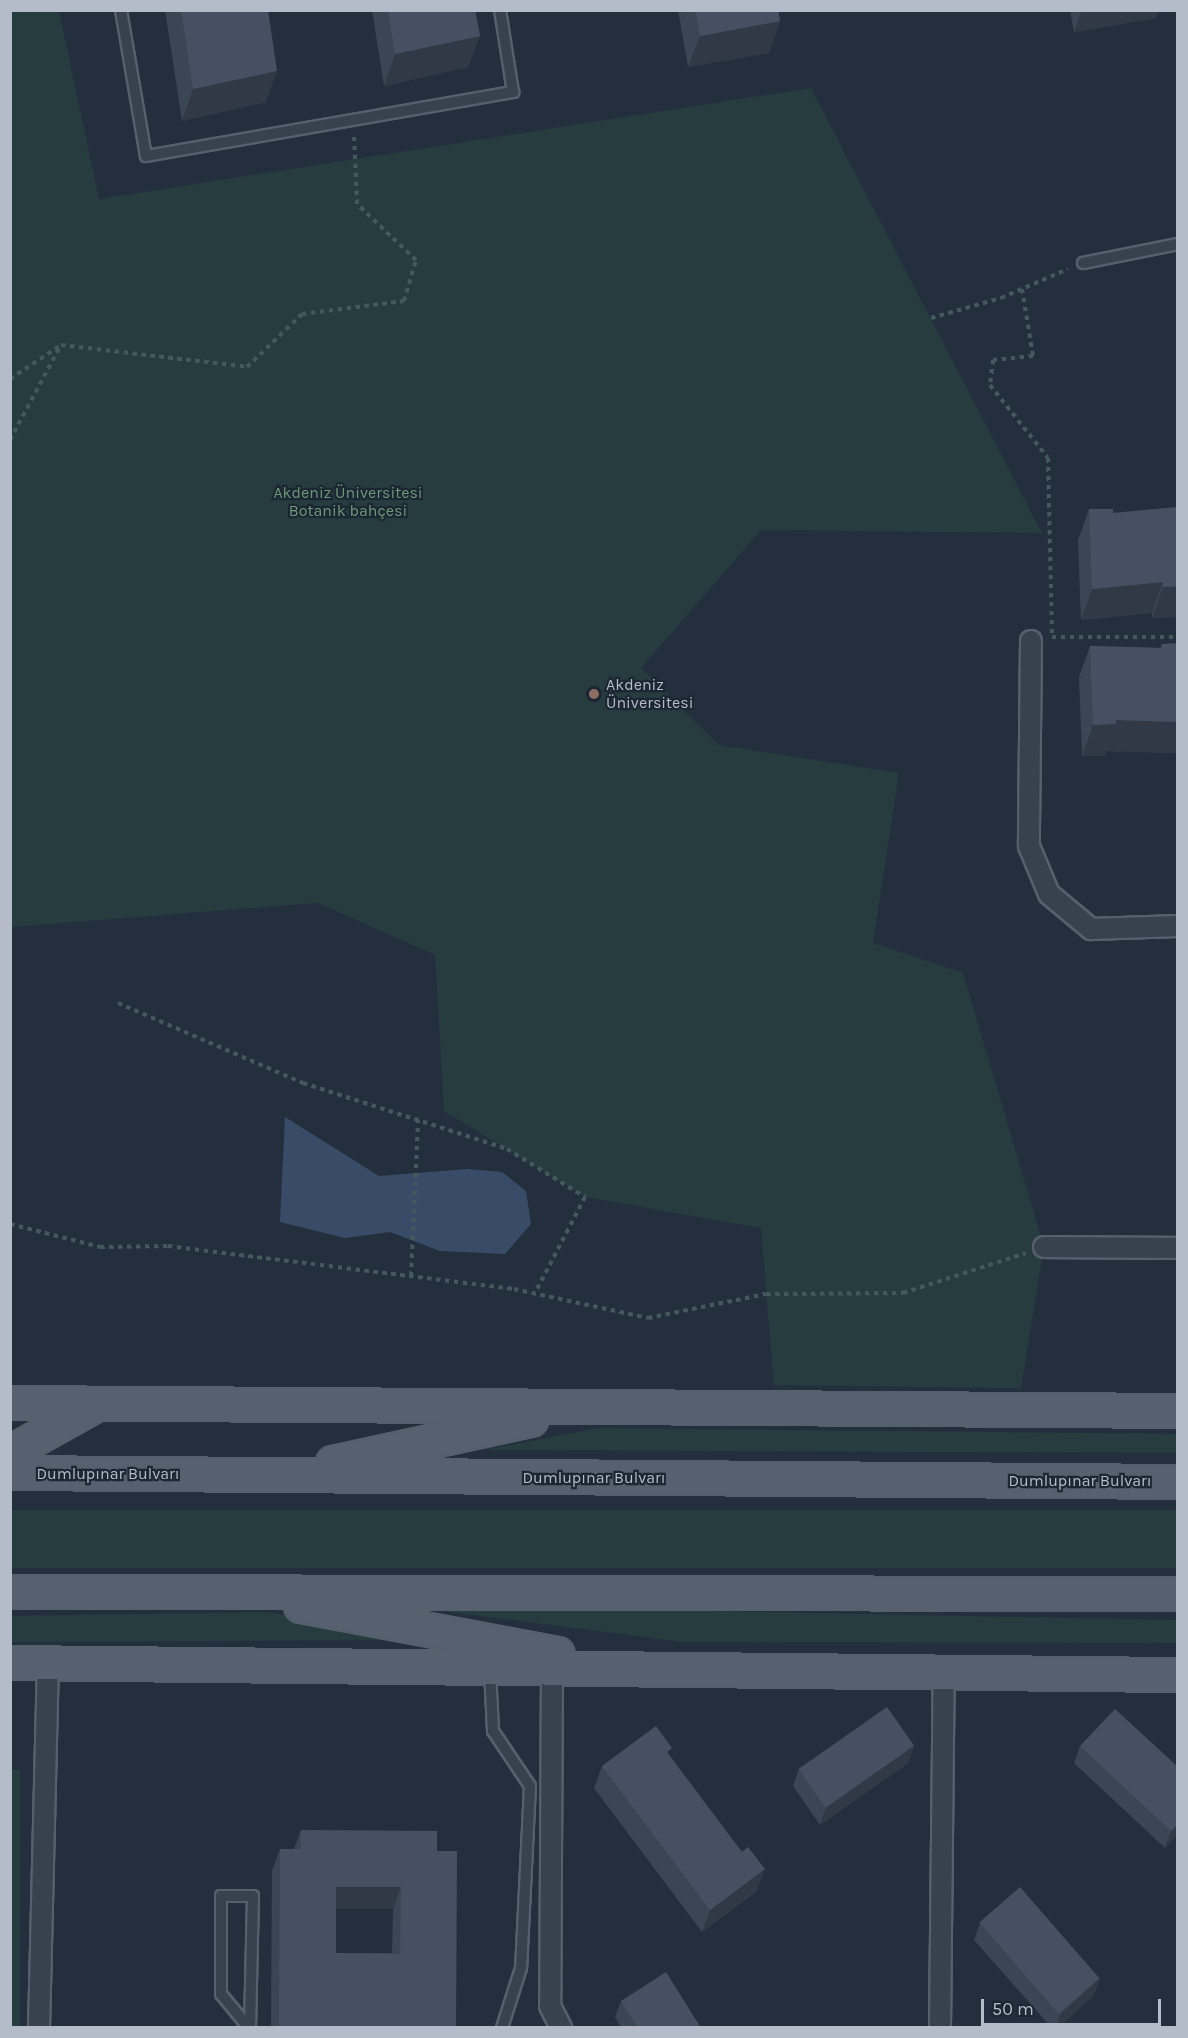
<!DOCTYPE html>
<html>
<head>
<meta charset="utf-8">
<style>
	body { margin:0 }
	#map { position:relative; width:1188px; height:2038px; overflow:hidden; background:#242f3e; font-family:Karla,sans-serif }
	div>[style] { position:absolute }
	.green>* { inset:0; background:#263c3f; transform-origin:0 0 }
	.water>* { inset:0; background:#394c67 }
	.path>* { height:4px; margin-top:-2px; transform-origin:0; background:repeating-linear-gradient(90deg,#44595c 0 4.5px,transparent 0 9px) }
	.roads { filter:drop-shadow(2px 0 #565f6c) drop-shadow(-2px 0 #565f6c) drop-shadow(0 2px #565f6c) drop-shadow(0 -2px #565f6c) }
	.lane>* { height:10px; margin:-5px; padding:0 5px; transform-origin:5px; border-radius:5px; background:#38414e }
	.street>* { height:20px; margin:-10px; padding:0 10px; transform-origin:10px; border-radius:10px; background:#38414e }
	.primary>* { height:32px; margin:-16px; padding:0 16px; transform-origin:16px; border-radius:16px; background:#56606e }
	.wall>* { inset:0; background:#3b4654 }
	.shaded-wall>* { inset:0; background:#303945 }
	.building>* { inset:0; background:#455162; transform-origin:0 0 }
	.dots>* { width:16px; height:16px; translate:-50% -50%; box-sizing:border-box; border:3px solid #1d2633; border-radius:50% }
	span { translate:-50% -50%; white-space:nowrap; text-align:center; line-height:1.15; -webkit-text-stroke:4.5px #1d2633; paint-order:stroke }
	.park-label { font-size:16px; color:#6b9a76 }
	.poi-label { font-size:16px; color:#b4bcc9 }
	.left { translate:0 -50%; text-align:left }
	.street-label { font-size:16px; color:#b4bcc9 }
	.frame { position:absolute; inset:0; border:12px solid #b4bcc9; pointer-events:none }
	.scale { position:absolute; left:981px; top:1999px; width:180px; height:27px; box-sizing:border-box; border:3px solid #b4bcc9; border-top:0; padding-left:8px; font-size:18px; line-height:21px; white-space:nowrap; color:#b4bcc9; -webkit-text-stroke:4px #1d2633; paint-order:stroke }
</style>
</head>
<body>
<div id="map">
	<div class="green">
		<i style="clip-path:polygon(11px 11px,59px 11px,99px 199px,811px 88px,1042px 533px,761px 530px,641px 668px,719px 745px,899px 773px,873px 943px,963px 973px,1044px 1247px,1021px 1388px,774px 1385px,761px 1228px,585px 1197px,444px 1111px,435px 955px,318px 903px,11px 927px)"></i>
		<i style="clip-path:polygon(599px 1428px,1177px 1434px,1178px 1453px,484px 1450px)"></i>
		<i style="left:11px;top:1510px;width:1166px;height:58px"></i>
		<i style="clip-path:polygon(395px 1605px,1177px 1620px,1178px 1643px,682px 1642px)"></i>
		<i style="clip-path:polygon(267px 1612px,435px 1640px,11px 1642px,10px 1616px)"></i>
		<i style="left:11px;top:1770px;width:9px;height:257px"></i>
	</div>
	<div class="water">
		<i style="clip-path:polygon(285px 1117px,379px 1176px,468px 1169px,502px 1172px,526px 1191px,531px 1224px,505px 1254px,440px 1251px,390px 1232px,345px 1238px,280px 1222px)"></i>
	</div>
	<div class="path">
		<i style="left:1022px;top:289px;width:68px;rotate:80.7deg"></i>
		<i style="left:1033px;top:356px;width:40px;rotate:174.3deg"></i>
		<i style="left:993px;top:360px;width:25px;rotate:97deg"></i>
		<i style="left:990px;top:385px;width:93px;rotate:51.5deg"></i>
		<i style="left:1048px;top:458px;width:175px;rotate:88.7deg"></i>
		<i style="left:931px;top:318px;width:73px;rotate:-15.9deg"></i>
		<i style="left:1001px;top:298px;width:73px;rotate:-23.4deg"></i>
		<i style="left:10px;top:379px;width:61px;rotate:-33.7deg"></i>
		<i style="left:61px;top:345px;width:187px;rotate:6.7deg"></i>
		<i style="left:247px;top:367px;width:76px;rotate:-43.9deg"></i>
		<i style="left:302px;top:314px;width:103px;rotate:-7.3deg"></i>
		<i style="left:404px;top:301px;width:43px;rotate:-73.7deg"></i>
		<i style="left:416px;top:260px;width:81px;rotate:-136.5deg"></i>
		<i style="left:357px;top:204px;width:68px;rotate:-92.5deg"></i>
		<i style="left:10px;top:440px;width:108px;rotate:-61.8deg"></i>
		<i style="left:1052px;top:637px;width:126px"></i>
		<i style="left:118px;top:1003px;width:202px;rotate:23.4deg"></i>
		<i style="left:303px;top:1083px;width:214px;rotate:17.9deg"></i>
		<i style="left:507px;top:1149px;width:92px;rotate:31.6deg"></i>
		<i style="left:585px;top:1197px;width:108px;rotate:117.5deg"></i>
		<i style="left:10px;top:1224px;width:93px;rotate:14.3deg"></i>
		<i style="left:100px;top:1247px;width:68px;rotate:-0.8deg"></i>
		<i style="left:168px;top:1246px;width:349px;rotate:7.1deg"></i>
		<i style="left:514px;top:1289px;width:137px;rotate:12.2deg"></i>
		<i style="left:648px;top:1318px;width:120px;rotate:-11.5deg"></i>
		<i style="left:766px;top:1294px;width:137px;rotate:-0.4deg"></i>
		<i style="left:903px;top:1293px;width:129px;rotate:-18deg"></i>
		<i style="left:411px;top:1276px;width:156px;rotate:-87.4deg"></i>
	</div>
	<div class="roads">
		<div class="lane">
			<i style="left:121px;top:10px;width:148px;rotate:80.3deg"></i>
			<i style="left:146px;top:156px;width:373px;rotate:-9.9deg"></i>
			<i style="left:513px;top:92px;width:83px;rotate:-99deg"></i>
			<i style="left:1083px;top:263px;width:97px;rotate:-11.3deg"></i>
			<i style="left:490px;top:1671px;width:60px;rotate:87.1deg"></i>
			<i style="left:493px;top:1731px;width:66px;rotate:56.1deg"></i>
			<i style="left:530px;top:1786px;width:182px;rotate:92.8deg"></i>
			<i style="left:521px;top:1968px;width:63px;rotate:107.6deg"></i>
			<i style="left:249px;top:2028px;width:44px;rotate:-129.5deg"></i>
			<i style="left:221px;top:1994px;width:98px;rotate:-90deg"></i>
			<i style="left:221px;top:1896px;width:32px"></i>
			<i style="left:253px;top:1896px;width:132px;rotate:91.3deg"></i>
		</div>
		<div class="street">
			<i style="left:1031px;top:641px;width:205px;rotate:90.6deg"></i>
			<i style="left:1029px;top:846px;width:52px;rotate:67.4deg"></i>
			<i style="left:1049px;top:894px;width:55px;rotate:39.8deg"></i>
			<i style="left:1091px;top:929px;width:87px;rotate:-2deg"></i>
			<i style="left:1044px;top:1247px;width:134px;rotate:0.4deg"></i>
			<i style="left:552px;top:1668px;width:338px;rotate:90.3deg"></i>
			<i style="left:550px;top:2006px;width:25px;rotate:63deg"></i>
			<i style="left:39px;top:2028px;width:365px;rotate:-88.6deg"></i>
			<i style="left:940px;top:2028px;width:355px;rotate:-89.4deg"></i>
		</div>
		<div class="primary">
			<i style="left:10px;top:1403px;width:1168px;rotate:0.39deg"></i>
			<i style="left:10px;top:1453px;width:98px;rotate:-29.2deg"></i>
			<i style="left:333px;top:1463px;width:203px;rotate:-12.3deg"></i>
			<i style="left:10px;top:1473px;width:1168px;rotate:0.44deg"></i>
			<i style="left:10px;top:1592px;width:1168px;rotate:0.1deg"></i>
			<i style="left:301px;top:1606px;width:261px;rotate:10.6deg"></i>
			<i style="left:10px;top:1663px;width:1168px;rotate:0.59deg"></i>
		</div>
	</div>
	<div class="wall">
		<i style="clip-path:polygon(165px 10px,268px 10px,266px 102px,182px 121px)"></i>
		<i style="clip-path:polygon(372px 10px,475px 10px,480px 36px,468px 67px,384px 86px)"></i>
		<i style="clip-path:polygon(678px 10px,778px 10px,780px 21px,769px 53px,688px 67px)"></i>
		<i style="clip-path:polygon(1070px 10px,1158px 10px,1156px 18px,1074px 32px)"></i>
		<i style="clip-path:polygon(1178px 507px,1178px 612px,1175px 617px,1152px 618px,1152px 613px,1081px 620px,1078px 540px,1089px 509px,1113px 513px)"></i>
		<i style="clip-path:polygon(1162px 644px,1176px 753px,1107px 751px,1105px 756px,1082px 756px,1079px 677px,1090px 646px,1160px 648px)"></i>
		<i style="clip-path:polygon(914px 1746px,908px 1763px,820px 1825px,793px 1786px,799px 1769px)"></i>
		<i style="clip-path:polygon(1080px 1746px,1178px 1767px,1178px 1834px,1165px 1848px,1074px 1763px)"></i>
		<i style="clip-path:polygon(669px 1755px,757px 1891px,702px 1932px,594px 1788px,602px 1766px)"></i>
		<i style="clip-path:polygon(evenodd,301px 1830px,437px 1851px,456px 2028px,271px 2028px,272px 1871px,280px 1849px,294px 1849px,301px 1830px,336px 1909px,393px 1909px,392px 1953px,336px 1953px,336px 1909px)"></i>
		<i style="clip-path:polygon(980px 1923px,1100px 1978px,1094px 1995px,1058px 2028px,1052px 2028px,974px 1940px)"></i>
		<i style="clip-path:polygon(621px 2001px,701px 2028px,621px 2028px,615px 2017px)"></i>
	</div>
	<div class="shaded-wall">
		<i style="clip-path:polygon(1082px 10px,1158px 10px,1156px 18px,1074px 32px)"></i>
		<i style="clip-path:polygon(780px 21px,769px 53px,688px 67px,700px 36px)"></i>
		<i style="clip-path:polygon(480px 36px,468px 67px,384px 86px,395px 54px)"></i>
		<i style="clip-path:polygon(277px 71px,266px 102px,182px 121px,193px 89px)"></i>
		<i style="clip-path:polygon(1163px 582px,1152px 613px,1081px 620px,1092px 589px)"></i>
		<i style="clip-path:polygon(1178px 586px,1178px 612px,1175px 617px,1152px 618px,1163px 587px)"></i>
		<i style="clip-path:polygon(1116px 720px,1178px 722px,1178px 750px,1176px 753px,1107px 751px,1105px 756px,1082px 756px,1093px 725px)"></i>
		<i style="clip-path:polygon(914px 1746px,908px 1763px,820px 1825px,826px 1808px)"></i>
		<i style="clip-path:polygon(1178px 1824px,1178px 1834px,1165px 1848px,1171px 1831px)"></i>
		<i style="clip-path:polygon(765px 1869px,757px 1891px,702px 1932px,710px 1910px)"></i>
		<i style="clip-path:polygon(336px 1887px,401px 1887px,393px 1909px,328px 1909px)"></i>
		<i style="clip-path:polygon(1100px 1978px,1094px 1995px,1058px 2028px,1056px 2028px,1060px 2014px)"></i>
	</div>
	<div class="building">
		<i style="clip-path:polygon(181px 10px,268px 10px,277px 71px,193px 89px)"></i>
		<i style="clip-path:polygon(388px 10px,475px 10px,480px 36px,395px 54px)"></i>
		<i style="clip-path:polygon(695px 10px,778px 10px,780px 21px,700px 36px)"></i>
		<i style="clip-path:polygon(1178px 507px,1178px 586px,1163px 587px,1163px 582px,1092px 589px,1089px 509px,1113px 509px,1113px 513px)"></i>
		<i style="clip-path:polygon(1178px 643px,1178px 722px,1116px 720px,1116px 724px,1093px 725px,1090px 646px,1162px 648px,1162px 644px)"></i>
		<i style="left:887px;top:1707px;width:47px;height:108px;rotate:55deg"></i>
		<i style="clip-path:polygon(1115px 1709px,1178px 1767px,1178px 1824px,1171px 1831px,1080px 1746px)"></i>
		<i style="clip-path:polygon(656px 1726px,672px 1748px,667px 1752px,742px 1852px,748px 1847px,765px 1869px,710px 1910px,602px 1766px)"></i>
		<i style="clip-path:polygon(evenodd,301px 1830px,437px 1831px,437px 1851px,457px 1851px,456px 2028px,279px 2028px,280px 1849px,301px 1849px,301px 1830px,336px 1887px,401px 1887px,400px 1954px,336px 1953px,336px 1887px)"></i>
		<i style="left:1020px;top:1887px;width:121px;height:54px;rotate:49deg"></i>
		<i style="clip-path:polygon(666px 1972px,701px 2028px,638px 2028px,621px 2001px)"></i>
	</div>
	<div class="dots">
		<i style="left:594px;top:694px;background:#8d6e63"></i>
	</div>
	<div class="park-label">
		<span style="left:348px;top:502px">Akdeniz Üniversitesi<br>Botanik bahçesi</span>
	</div>
	<div class="poi-label">
		<span class="left" style="left:606px;top:694px">Akdeniz<br>Üniversitesi</span>
	</div>
	<div class="street-label">
		<span style="left:108px;top:1474px">Dumlupınar Bulvarı</span>
		<span style="left:594px;top:1478px">Dumlupınar Bulvarı</span>
		<span style="left:1080px;top:1481px">Dumlupınar Bulvarı</span>
	</div>
	<div class="frame"></div>
	<div class="scale">50 m</div>
</div>
</body>
</html>
